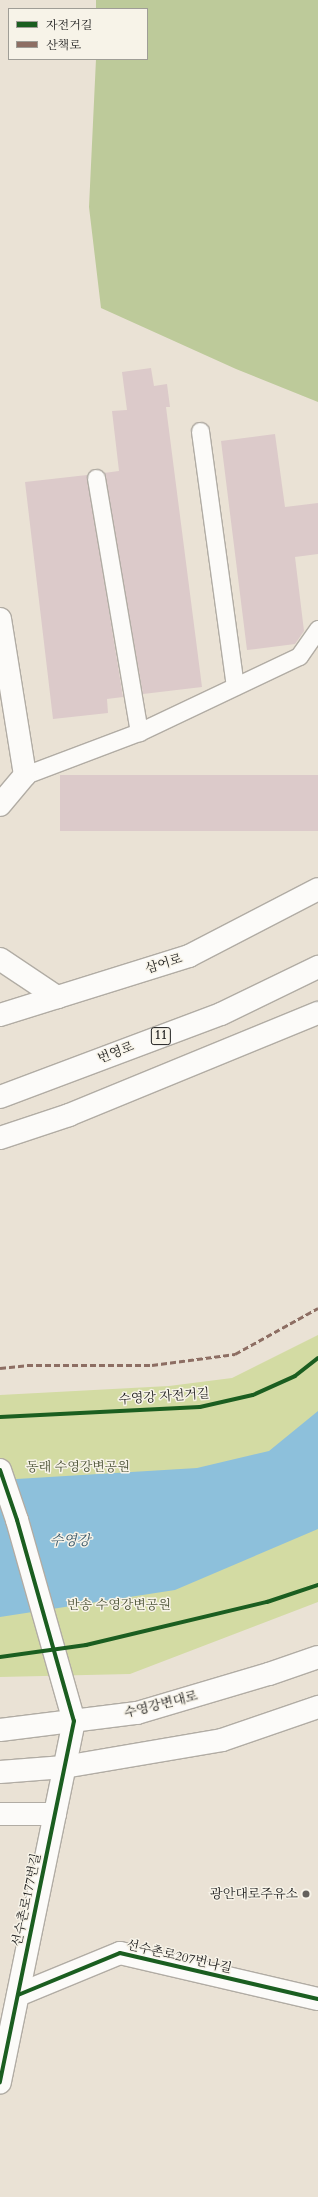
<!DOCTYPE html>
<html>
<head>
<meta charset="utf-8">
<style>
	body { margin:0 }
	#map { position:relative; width:318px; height:2197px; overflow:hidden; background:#eae2d5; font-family:Cardo,"Noto Serif KR",serif }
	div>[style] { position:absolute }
	.green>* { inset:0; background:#d3dba3 }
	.forest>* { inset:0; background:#bdca9a }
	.water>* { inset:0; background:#8dc0db }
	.building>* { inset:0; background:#dccaca; transform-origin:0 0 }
	.roads { filter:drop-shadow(1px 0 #b1aca4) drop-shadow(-1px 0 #b1aca4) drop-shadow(0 1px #b1aca4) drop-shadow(0 -1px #b1aca4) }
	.service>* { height:17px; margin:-8.5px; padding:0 8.5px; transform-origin:8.5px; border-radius:8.5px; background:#fcfbf9 }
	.minor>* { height:22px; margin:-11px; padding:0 11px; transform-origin:11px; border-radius:11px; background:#fcfbf9 }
	.tertiary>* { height:22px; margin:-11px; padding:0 11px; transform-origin:11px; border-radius:11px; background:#fcfbf9 }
	.secondary>* { height:22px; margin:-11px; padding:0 11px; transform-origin:11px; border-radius:11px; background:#fcfbf9 }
	.trunk>* { height:22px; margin:-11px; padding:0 11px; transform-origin:11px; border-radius:11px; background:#fcfbf9 }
	.quiet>* { height:3px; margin-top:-1.5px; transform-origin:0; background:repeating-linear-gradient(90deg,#8d6e63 0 6px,transparent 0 9px) }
	.cycleway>* { height:4px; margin:-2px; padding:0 2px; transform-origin:2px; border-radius:2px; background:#1b5e20 }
	.dots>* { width:11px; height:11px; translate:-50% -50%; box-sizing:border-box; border:2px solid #f7f3e8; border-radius:50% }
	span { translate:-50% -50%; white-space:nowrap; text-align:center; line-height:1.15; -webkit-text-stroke:3px #f7f3e8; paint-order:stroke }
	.shield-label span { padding:1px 3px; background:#f7f3e8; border:1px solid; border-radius:3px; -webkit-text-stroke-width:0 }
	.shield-label { font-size:12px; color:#1c1c1c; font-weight:700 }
	.street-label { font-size:13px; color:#1c1c1c }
	.park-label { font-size:13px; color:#4d5438 }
	.poi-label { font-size:13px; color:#1c1c1c }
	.right { translate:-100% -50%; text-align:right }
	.water-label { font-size:14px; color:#39586a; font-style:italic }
	.legend { position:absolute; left:8px; top:8px; width:140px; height:52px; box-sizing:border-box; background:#f7f3e8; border:1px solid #9f9d96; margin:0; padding:5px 7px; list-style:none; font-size:12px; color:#1c1c1c }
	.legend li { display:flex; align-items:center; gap:8px; height:20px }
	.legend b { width:20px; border:1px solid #9f9d96 }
</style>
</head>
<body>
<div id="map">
	<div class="green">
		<i style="clip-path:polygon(318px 1335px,318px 1602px,130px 1674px,0 1677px,0 1395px,169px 1386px,232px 1378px)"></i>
	</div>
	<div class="forest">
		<i style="clip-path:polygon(96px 0,318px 0,318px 402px,236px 369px,101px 308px,89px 207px,96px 59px,147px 59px,147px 9px,96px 9px)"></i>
	</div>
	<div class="water">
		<i style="clip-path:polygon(318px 1411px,318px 1529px,175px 1590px,0 1617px,0 1480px,197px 1468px,269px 1451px)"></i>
	</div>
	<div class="building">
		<i style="clip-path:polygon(151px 368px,154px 386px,167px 384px,170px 407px,166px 407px,202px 687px,143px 694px,104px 473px,119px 471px,112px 411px,127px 410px,122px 372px)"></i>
		<i style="clip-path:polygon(275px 434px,285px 507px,318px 503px,318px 554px,295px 557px,304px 631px,295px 644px,247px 650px,221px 441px)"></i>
		<i style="clip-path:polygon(87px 475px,123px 697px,107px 699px,108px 713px,53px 719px,25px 482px)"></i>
		<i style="left:318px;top:775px;width:56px;height:258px;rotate:90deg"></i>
	</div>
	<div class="roads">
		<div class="service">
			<i style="left:200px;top:431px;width:257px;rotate:82.2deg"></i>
			<i style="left:96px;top:478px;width:258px;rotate:80.4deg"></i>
			<i style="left:25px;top:775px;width:122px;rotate:-20.7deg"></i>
			<i style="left:139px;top:732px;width:177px;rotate:-25.4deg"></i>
			<i style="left:299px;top:656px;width:33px;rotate:-55deg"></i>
		</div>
		<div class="minor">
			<i style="left:0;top:619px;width:158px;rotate:80.9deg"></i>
			<i style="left:25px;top:775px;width:39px;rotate:130deg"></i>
			<i style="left:0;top:959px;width:69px;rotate:33.7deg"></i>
			<i style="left:0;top:1814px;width:55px"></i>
			<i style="left:18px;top:1995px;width:110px;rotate:-22.4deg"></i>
			<i style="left:120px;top:1953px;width:203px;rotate:13.1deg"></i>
		</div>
		<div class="tertiary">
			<i style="left:0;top:1470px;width:53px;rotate:71.2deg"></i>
			<i style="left:17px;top:1520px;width:209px;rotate:74.2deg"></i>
			<i style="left:74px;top:1721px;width:369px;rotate:101.6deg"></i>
		</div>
		<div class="secondary">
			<i style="left:0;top:1015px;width:198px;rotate:-17.3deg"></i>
			<i style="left:189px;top:956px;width:145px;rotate:-27.4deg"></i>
			<i style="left:0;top:1730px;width:138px;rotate:-7.1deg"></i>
			<i style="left:137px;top:1713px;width:138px;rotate:-16.5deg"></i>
			<i style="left:269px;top:1674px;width:52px;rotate:-19.1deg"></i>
			<i style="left:0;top:1772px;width:64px;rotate:-4.5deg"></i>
			<i style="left:64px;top:1767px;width:160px;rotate:-9.7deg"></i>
			<i style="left:222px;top:1740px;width:102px;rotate:-19deg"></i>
		</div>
		<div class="trunk">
			<i style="left:0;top:1097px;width:236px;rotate:-20.6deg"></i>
			<i style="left:221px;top:1014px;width:108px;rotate:-25.9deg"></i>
			<i style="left:0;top:1138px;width:73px;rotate:-18.4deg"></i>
			<i style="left:69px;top:1115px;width:269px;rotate:-22.3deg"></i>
		</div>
	</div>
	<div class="quiet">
		<i style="left:0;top:1368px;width:27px;rotate:-6deg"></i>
		<i style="left:27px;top:1365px;width:125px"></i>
		<i style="left:152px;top:1365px;width:84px;rotate:-7.5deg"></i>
		<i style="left:235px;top:1354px;width:95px;rotate:-29deg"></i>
	</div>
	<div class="cycleway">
		<i style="left:0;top:1417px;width:200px;rotate:-2.9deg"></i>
		<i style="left:200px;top:1407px;width:54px;rotate:-12.8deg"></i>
		<i style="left:253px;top:1395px;width:46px;rotate:-24.3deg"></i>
		<i style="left:295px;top:1376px;width:29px;rotate:-38deg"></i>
		<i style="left:0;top:1470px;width:53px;rotate:71.2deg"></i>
		<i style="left:17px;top:1520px;width:209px;rotate:74.2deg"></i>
		<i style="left:74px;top:1721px;width:369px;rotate:101.6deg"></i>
		<i style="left:0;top:1657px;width:87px;rotate:-7.9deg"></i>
		<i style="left:86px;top:1645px;width:186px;rotate:-13.4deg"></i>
		<i style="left:267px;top:1602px;width:54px;rotate:-18.4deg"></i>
		<i style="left:18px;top:1995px;width:110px;rotate:-22.4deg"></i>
		<i style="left:120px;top:1953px;width:203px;rotate:13.1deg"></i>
	</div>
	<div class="dots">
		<i style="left:306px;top:1894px;background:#64615d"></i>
	</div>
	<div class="shield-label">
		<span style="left:161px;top:1036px">11</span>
	</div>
	<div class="street-label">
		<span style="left:164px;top:964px;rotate:-17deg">삼어로</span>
		<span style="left:116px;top:1053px;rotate:-21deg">번영로</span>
		<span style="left:164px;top:1397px;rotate:-4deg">수영강 자전거길</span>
		<span style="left:161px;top:1705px;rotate:-14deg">수영강변대로</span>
		<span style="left:27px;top:1900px;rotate:-78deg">선수촌로177번길</span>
		<span style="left:179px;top:1957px;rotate:13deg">선수촌로207번나길</span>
	</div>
	<div class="park-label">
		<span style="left:78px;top:1467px">동래 수영강변공원</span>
		<span style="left:119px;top:1605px">반송 수영강변공원</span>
	</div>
	<div class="poi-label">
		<span class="right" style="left:298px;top:1894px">광안대로주유소</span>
	</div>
	<div class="water-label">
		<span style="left:70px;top:1541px">수영강</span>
	</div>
	<ul class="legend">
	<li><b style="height:5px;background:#1b5e20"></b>자전거길</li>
	<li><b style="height:5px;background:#8d6e63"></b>산책로</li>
	</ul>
</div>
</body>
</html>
